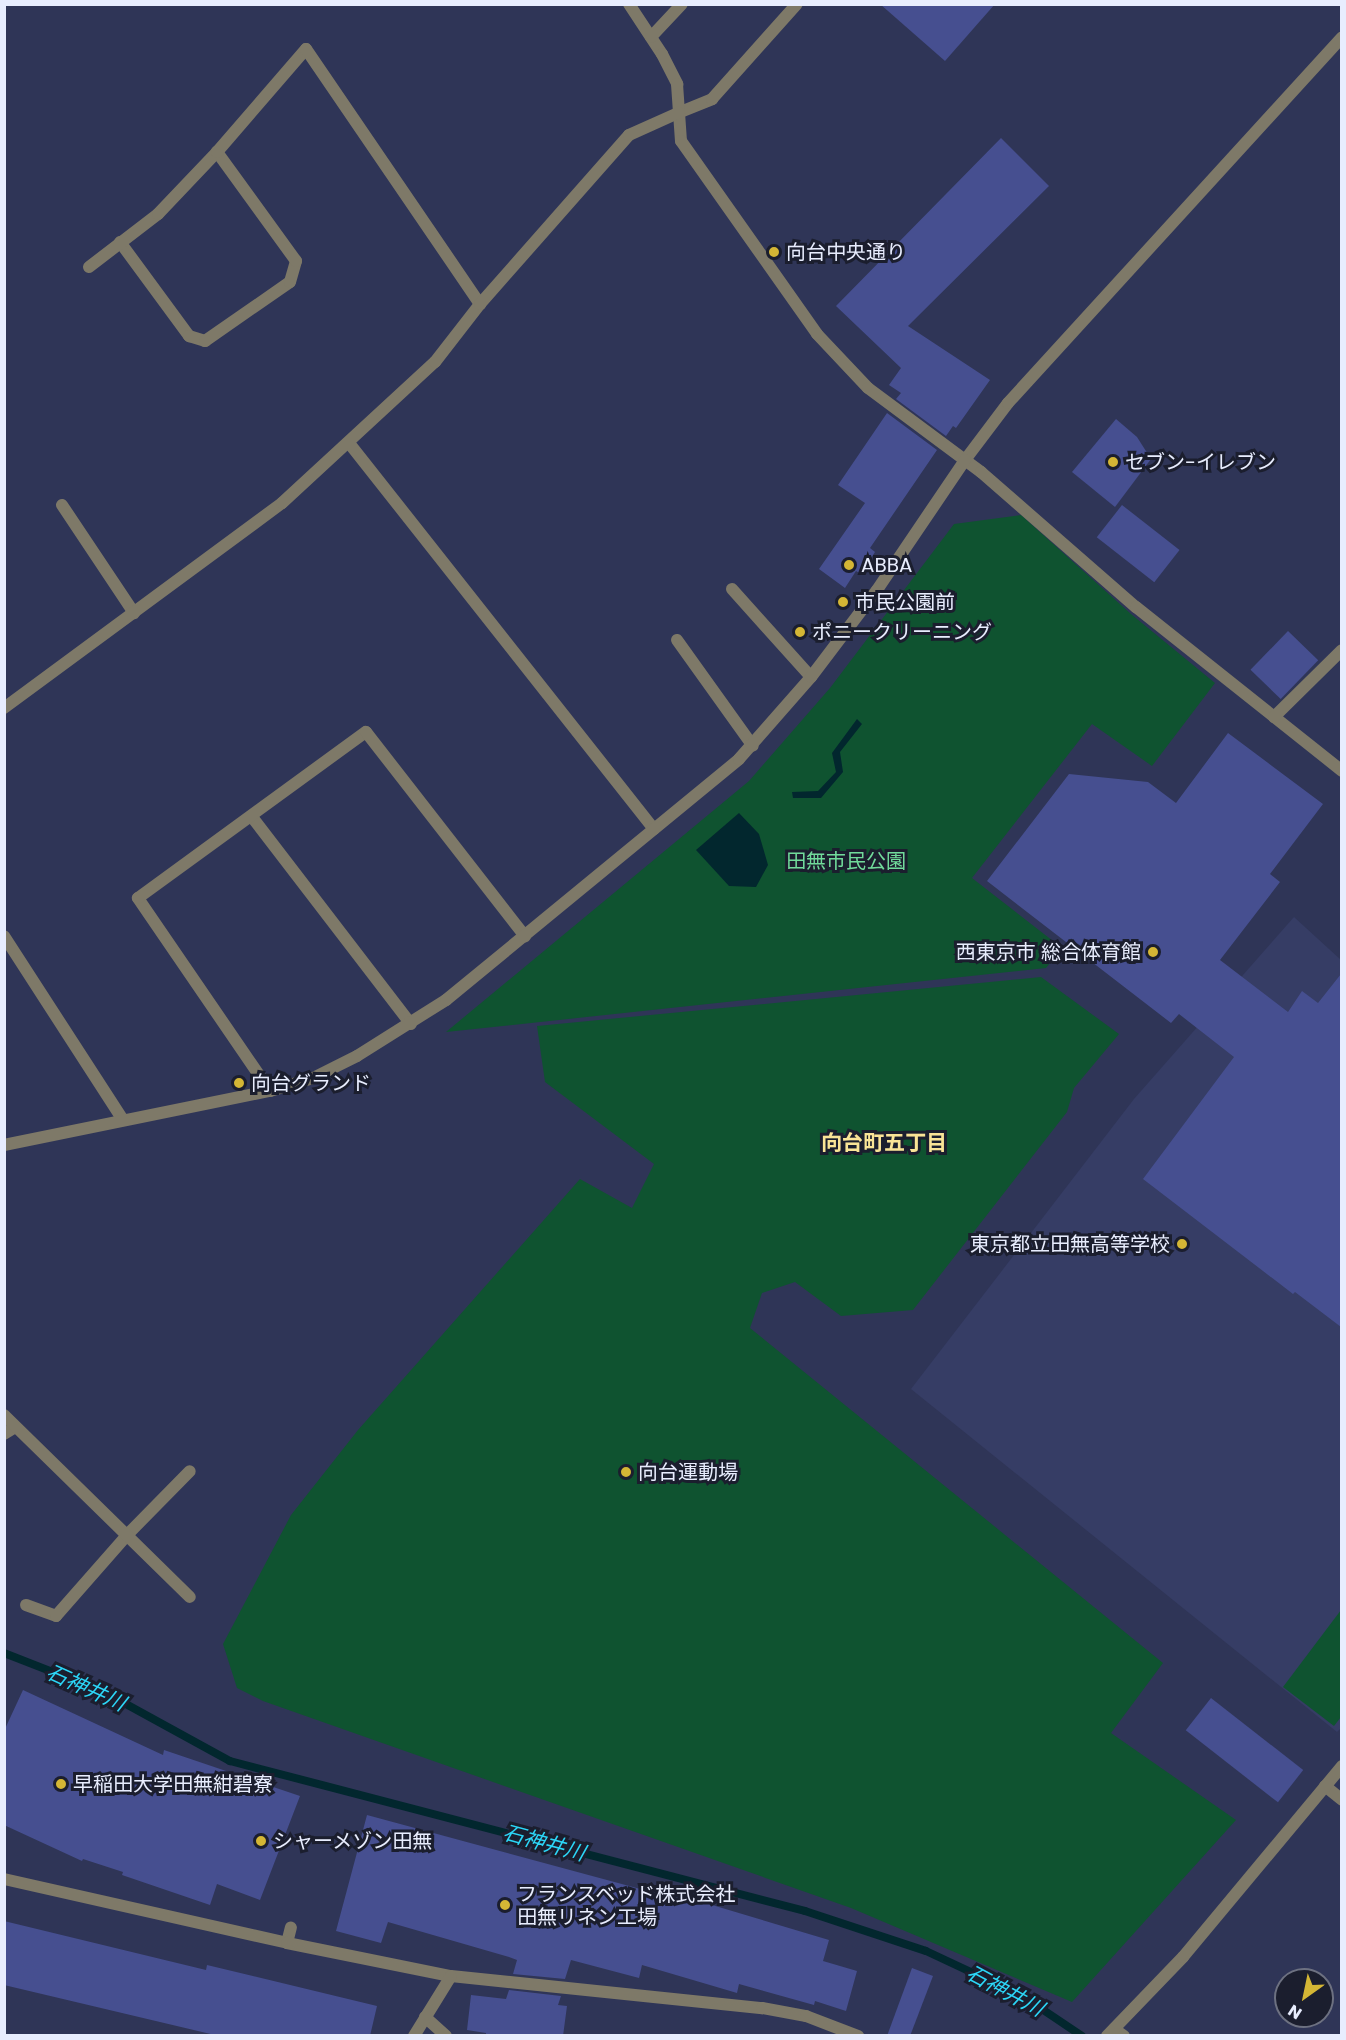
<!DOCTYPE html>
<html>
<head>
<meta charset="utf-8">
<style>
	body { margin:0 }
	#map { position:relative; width:1346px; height:2040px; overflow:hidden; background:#2f3557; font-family:Poppins,"Noto Sans JP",sans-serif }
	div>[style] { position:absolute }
	.built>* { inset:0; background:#363d65 }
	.green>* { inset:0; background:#0f5330 }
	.water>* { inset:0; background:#02272e }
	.stream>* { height:8px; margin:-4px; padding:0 4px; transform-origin:4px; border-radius:4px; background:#02272e }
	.building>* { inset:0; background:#464f90; transform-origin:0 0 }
	.service>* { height:12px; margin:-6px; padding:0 6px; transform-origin:6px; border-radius:6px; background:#7e7968 }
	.minor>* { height:12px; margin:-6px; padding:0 6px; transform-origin:6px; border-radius:6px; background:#7e7968 }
	.tertiary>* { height:12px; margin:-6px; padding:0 6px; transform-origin:6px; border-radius:6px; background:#7e7968 }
	.dots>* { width:16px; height:16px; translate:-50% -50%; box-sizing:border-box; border:3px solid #1b1e2e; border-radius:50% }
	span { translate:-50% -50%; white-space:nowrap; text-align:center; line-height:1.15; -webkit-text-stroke:6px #1b1e2e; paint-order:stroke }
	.poi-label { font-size:20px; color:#e8edfe }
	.left { translate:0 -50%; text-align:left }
	.right { translate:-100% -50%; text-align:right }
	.park-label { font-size:20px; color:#71db9b }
	.neighbourhood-label { font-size:21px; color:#f9e496; font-weight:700 }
	.water-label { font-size:21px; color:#2cd6f7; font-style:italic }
	.frame { position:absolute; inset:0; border:6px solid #e8edfe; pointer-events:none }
	.north { position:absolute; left:1274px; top:1968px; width:60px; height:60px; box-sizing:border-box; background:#1b1e2e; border:2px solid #6d7181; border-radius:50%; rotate:213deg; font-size:16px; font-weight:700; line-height:24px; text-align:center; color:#e8edfe }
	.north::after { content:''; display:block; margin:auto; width:21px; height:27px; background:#d4b635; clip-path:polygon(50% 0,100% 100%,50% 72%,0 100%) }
</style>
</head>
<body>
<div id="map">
	<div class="built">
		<i style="clip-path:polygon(1294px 917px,1341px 960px,1342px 1727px,1337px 1732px,911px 1389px,1134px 1099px)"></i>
	</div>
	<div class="green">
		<i style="clip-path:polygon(1021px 515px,1131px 614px,1215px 683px,1152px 766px,1092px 724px,972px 878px,1062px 948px,1046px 968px,446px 1032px,749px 781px,830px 688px,954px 524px)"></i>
		<i style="clip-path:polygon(1041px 977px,1119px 1034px,1074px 1088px,1067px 1112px,913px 1310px,841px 1316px,795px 1282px,762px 1293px,750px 1328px,1163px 1663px,1111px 1733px,1236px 1820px,1072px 2002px,851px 1908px,263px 1701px,237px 1688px,223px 1644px,291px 1515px,358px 1430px,580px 1179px,632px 1208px,654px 1164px,545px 1082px,537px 1026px)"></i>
		<i style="clip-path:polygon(1341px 1610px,1341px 1717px,1334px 1726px,1283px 1687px)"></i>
	</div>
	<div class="water">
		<i style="clip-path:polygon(857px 719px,862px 724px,840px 752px,843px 772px,821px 798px,793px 798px,792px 792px,818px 791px,836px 772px,832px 753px)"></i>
		<i style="clip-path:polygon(739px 813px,759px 834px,768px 865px,756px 887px,729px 886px,696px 850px)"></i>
	</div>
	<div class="stream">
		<i style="left:4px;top:1653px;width:107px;rotate:21.3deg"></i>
		<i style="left:104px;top:1692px;width:144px;rotate:28.7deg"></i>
		<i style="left:230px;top:1761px;width:594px;rotate:14.62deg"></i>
		<i style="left:805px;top:1911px;width:127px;rotate:18.3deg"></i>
		<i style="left:926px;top:1951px;width:108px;rotate:25.1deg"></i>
		<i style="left:1024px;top:1997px;width:70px;rotate:33.9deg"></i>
	</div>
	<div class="building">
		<i style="clip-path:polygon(880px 4px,995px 4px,945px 61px)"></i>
		<i style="clip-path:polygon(1001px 138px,1049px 186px,908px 326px,990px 380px,956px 428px,953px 426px,946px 436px,896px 399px,901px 393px,889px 385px,901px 368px,836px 306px)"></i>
		<i style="clip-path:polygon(887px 413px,937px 450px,870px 548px,875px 552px,861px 574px,856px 571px,845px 588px,819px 569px,865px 503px,838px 485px)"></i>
		<i style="clip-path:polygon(1116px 419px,1137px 437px,1151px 459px,1115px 507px,1072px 472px)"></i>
		<i style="left:1122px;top:505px;width:73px;height:41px;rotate:38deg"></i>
		<i style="left:1288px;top:631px;width:42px;height:54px;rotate:44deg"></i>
		<i style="clip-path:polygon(1228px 733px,1323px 804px,1270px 874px,1280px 882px,1220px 960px,1288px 1012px,1302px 991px,1318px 1003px,1341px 974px,1341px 1327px,1295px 1292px,1293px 1294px,1143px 1179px,1234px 1057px,1179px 1014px,1171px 1023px,987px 881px,1069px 774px,1148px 782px,1176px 803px)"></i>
		<i style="clip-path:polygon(23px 1690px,163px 1755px,164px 1750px,300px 1796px,260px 1900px,217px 1884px,210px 1905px,122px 1875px,123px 1872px,83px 1859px,82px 1861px,4px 1825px,4px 1731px)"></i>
		<i style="left:1211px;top:1698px;width:117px;height:41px;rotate:38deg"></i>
		<i style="clip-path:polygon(367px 1815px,681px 1900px,682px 1896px,829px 1940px,823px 1961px,857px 1971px,846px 2011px,815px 2001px,814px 2005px,739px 1984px,737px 1993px,642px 1965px,639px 1978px,571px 1960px,565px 1979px,513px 1974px,517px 1960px,509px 1957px,388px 1922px,381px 1943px,336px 1931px)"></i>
		<i style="clip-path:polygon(4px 1921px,206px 1970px,207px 1965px,377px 2006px,370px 2036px,219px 2036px,4px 1985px)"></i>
		<i style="clip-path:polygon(912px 1968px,933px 1976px,910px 2036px,887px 2036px)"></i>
		<i style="clip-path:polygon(509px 1990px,561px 1996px,558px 2005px,567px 2006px,563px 2036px,486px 2036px,486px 2033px,467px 2030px,471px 1995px,506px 1999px)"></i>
	</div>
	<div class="service">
		<i style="left:678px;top:113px;width:37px;rotate:-22deg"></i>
		<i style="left:712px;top:99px;width:127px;rotate:-48.2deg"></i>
		<i style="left:732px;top:589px;width:118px;rotate:48.1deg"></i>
		<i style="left:677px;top:640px;width:130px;rotate:54.4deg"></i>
		<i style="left:4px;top:1434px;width:13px;rotate:-32deg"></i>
		<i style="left:26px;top:1605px;width:32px;rotate:20deg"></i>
		<i style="left:56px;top:1616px;width:109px;rotate:-48.7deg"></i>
		<i style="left:128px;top:1534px;width:88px;rotate:-45.5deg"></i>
		<i style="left:1325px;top:1786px;width:22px;rotate:39deg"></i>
		<i style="left:287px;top:1943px;width:16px;rotate:-76deg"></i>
	</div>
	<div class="minor">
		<i style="left:629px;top:4px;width:60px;rotate:56.6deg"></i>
		<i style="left:662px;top:54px;width:34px;rotate:63deg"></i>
		<i style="left:677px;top:84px;width:57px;rotate:86deg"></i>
		<i style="left:681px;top:141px;width:236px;rotate:54.8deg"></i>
		<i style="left:817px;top:334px;width:74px;rotate:46.6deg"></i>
		<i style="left:868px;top:388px;width:141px;rotate:36.6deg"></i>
		<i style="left:981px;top:472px;width:206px;rotate:41.1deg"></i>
		<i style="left:1136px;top:607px;width:263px;rotate:38.5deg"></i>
		<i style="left:651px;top:37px;width:45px;rotate:-46.8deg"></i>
		<i style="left:120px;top:242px;width:117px;rotate:53.7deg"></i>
		<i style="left:189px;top:336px;width:17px;rotate:17deg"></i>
		<i style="left:205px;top:341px;width:103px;rotate:-34.8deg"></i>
		<i style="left:290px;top:282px;width:22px;rotate:-74deg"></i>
		<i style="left:296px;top:261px;width:135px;rotate:-125.9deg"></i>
		<i style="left:89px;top:267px;width:87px;rotate:-37.5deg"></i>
		<i style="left:158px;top:214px;width:86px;rotate:-46.4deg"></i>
		<i style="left:217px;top:152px;width:136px;rotate:-49.2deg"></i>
		<i style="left:306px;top:49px;width:309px;rotate:55.7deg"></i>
		<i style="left:349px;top:443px;width:492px;rotate:51.7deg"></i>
		<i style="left:965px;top:460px;width:71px;rotate:-53deg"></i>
		<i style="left:1008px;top:403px;width:495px;rotate:-47.6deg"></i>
		<i style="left:62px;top:505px;width:130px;rotate:56.3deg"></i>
		<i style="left:4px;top:708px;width:345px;rotate:-36.4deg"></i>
		<i style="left:282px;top:503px;width:208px;rotate:-42.7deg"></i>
		<i style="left:435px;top:362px;width:73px;rotate:-52.2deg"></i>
		<i style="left:480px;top:304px;width:225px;rotate:-48.6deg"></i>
		<i style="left:629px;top:135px;width:54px;rotate:-24.2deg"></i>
		<i style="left:1274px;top:717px;width:95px;rotate:-44.6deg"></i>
		<i style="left:252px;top:817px;width:261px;rotate:52.5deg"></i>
		<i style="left:4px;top:936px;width:219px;rotate:57.1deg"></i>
		<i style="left:4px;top:1145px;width:271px;rotate:-11.5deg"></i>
		<i style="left:270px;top:1091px;width:234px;rotate:-124.4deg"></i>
		<i style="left:138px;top:898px;width:282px;rotate:-36.1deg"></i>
		<i style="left:366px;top:732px;width:259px;rotate:52.1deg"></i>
		<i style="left:4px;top:1415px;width:260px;rotate:44.4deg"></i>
		<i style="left:4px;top:1879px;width:290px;rotate:12.7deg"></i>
		<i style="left:287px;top:1943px;width:167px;rotate:11.4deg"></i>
		<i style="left:451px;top:1976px;width:313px;rotate:5.9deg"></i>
		<i style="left:762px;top:2008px;width:45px;rotate:10.3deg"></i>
		<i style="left:806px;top:2016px;width:56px;rotate:21deg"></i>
		<i style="left:425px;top:2017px;width:28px;rotate:42deg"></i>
		<i style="left:1114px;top:2029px;width:12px;rotate:35deg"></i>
		<i style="left:414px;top:2036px;width:70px;rotate:-58.3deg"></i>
	</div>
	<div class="tertiary">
		<i style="left:270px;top:1091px;width:45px;rotate:-16.8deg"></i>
		<i style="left:313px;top:1078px;width:49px;rotate:-26.6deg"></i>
		<i style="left:357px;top:1056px;width:105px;rotate:-32.2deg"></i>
		<i style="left:446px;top:1000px;width:379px;rotate:-39.4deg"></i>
		<i style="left:739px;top:759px;width:109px;rotate:-48.7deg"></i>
		<i style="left:811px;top:677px;width:109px;rotate:-52.8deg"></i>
		<i style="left:877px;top:590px;width:157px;rotate:-55.9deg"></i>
		<i style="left:1107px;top:2036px;width:110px;rotate:-46.1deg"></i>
		<i style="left:1183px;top:1957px;width:249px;rotate:-50.2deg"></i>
	</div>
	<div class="dots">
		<i style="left:774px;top:252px;background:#d4b635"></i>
		<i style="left:1113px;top:462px;background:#d4b635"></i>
		<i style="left:849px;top:565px;background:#d4b635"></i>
		<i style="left:843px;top:602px;background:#d4b635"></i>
		<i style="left:800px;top:632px;background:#d4b635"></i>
		<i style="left:1153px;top:952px;background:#d4b635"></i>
		<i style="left:239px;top:1083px;background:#d4b635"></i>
		<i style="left:1182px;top:1244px;background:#d4b635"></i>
		<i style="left:626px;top:1472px;background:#d4b635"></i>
		<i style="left:61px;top:1784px;background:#d4b635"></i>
		<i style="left:261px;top:1841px;background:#d4b635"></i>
		<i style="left:505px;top:1905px;background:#d4b635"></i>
	</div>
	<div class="poi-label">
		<span class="left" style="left:786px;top:252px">向台中央通り</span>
		<span class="left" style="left:1125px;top:462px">セブン-イレブン</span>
		<span class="left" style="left:861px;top:565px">ABBA</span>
		<span class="left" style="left:855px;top:602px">市民公園前</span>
		<span class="left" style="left:812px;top:632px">ポニークリーニング</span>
		<span class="right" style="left:1141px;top:952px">西東京市 総合体育館</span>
		<span class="left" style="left:251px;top:1083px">向台グランド</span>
		<span class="right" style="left:1170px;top:1244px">東京都立田無高等学校</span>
		<span class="left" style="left:638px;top:1472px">向台運動場</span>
		<span class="left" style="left:73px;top:1784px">早稲田大学田無紺碧寮</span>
		<span class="left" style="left:273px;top:1841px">シャーメゾン田無</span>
		<span class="left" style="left:517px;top:1906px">フランスベッド株式会社<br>田無リネン工場</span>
	</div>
	<div class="park-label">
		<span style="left:846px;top:861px">田無市民公園</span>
	</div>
	<div class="neighbourhood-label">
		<span style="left:884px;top:1143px">向台町五丁目</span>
	</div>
	<div class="water-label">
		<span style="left:86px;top:1688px;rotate:24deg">石神井川</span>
		<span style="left:544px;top:1843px;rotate:15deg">石神井川</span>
		<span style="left:1005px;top:1991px;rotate:28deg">石神井川</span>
	</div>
	<div class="frame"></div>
	<div class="north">N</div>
</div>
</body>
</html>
